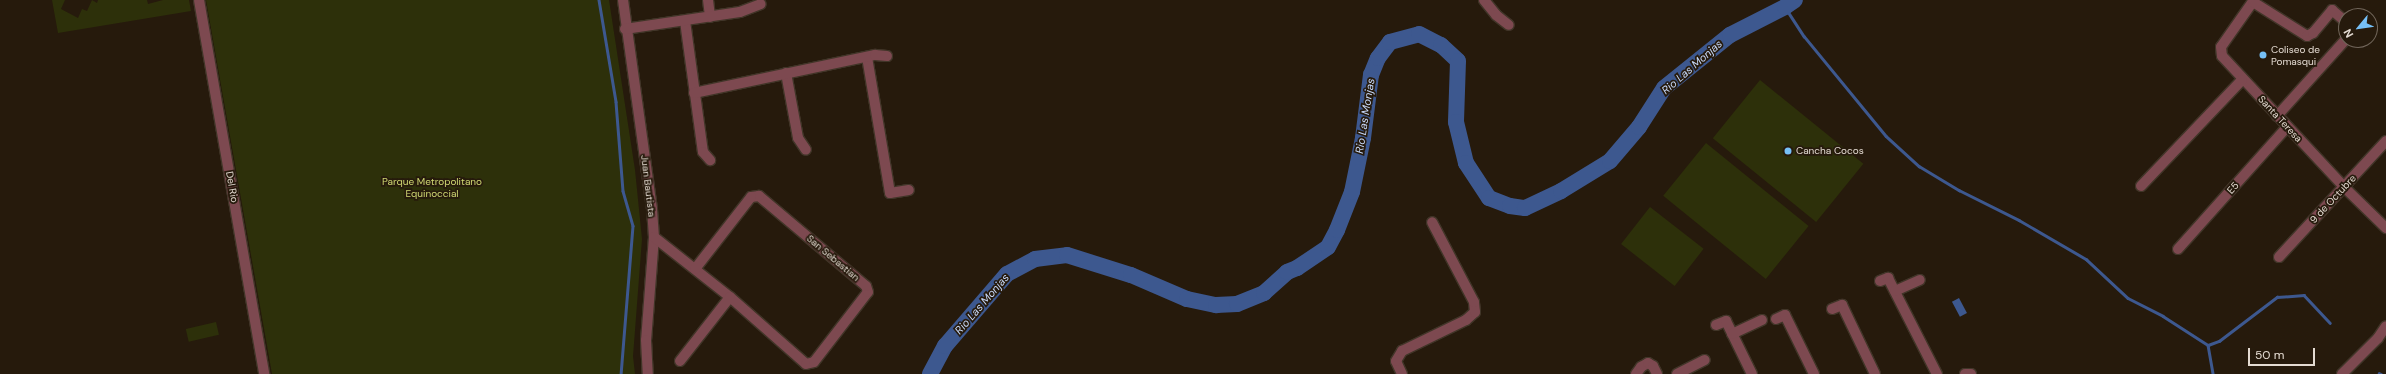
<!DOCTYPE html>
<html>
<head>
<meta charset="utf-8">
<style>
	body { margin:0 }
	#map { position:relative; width:2386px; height:374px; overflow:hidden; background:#261a0c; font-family:"DM Sans",sans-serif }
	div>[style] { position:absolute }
	.green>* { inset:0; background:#2d300a; transform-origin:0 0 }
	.water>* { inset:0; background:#3d588f; transform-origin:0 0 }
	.stream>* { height:2.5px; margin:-1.25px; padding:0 1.25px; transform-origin:1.25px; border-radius:1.25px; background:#3d588f }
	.river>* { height:16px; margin:-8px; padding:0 8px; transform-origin:8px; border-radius:8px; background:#3d588f }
	.roads { filter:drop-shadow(1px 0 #413528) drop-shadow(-1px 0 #413528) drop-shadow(0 1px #413528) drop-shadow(0 -1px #413528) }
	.minor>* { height:10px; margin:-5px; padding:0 5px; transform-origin:5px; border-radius:5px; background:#7d4950 }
	.dots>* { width:11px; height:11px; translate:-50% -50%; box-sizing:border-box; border:2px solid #261a0c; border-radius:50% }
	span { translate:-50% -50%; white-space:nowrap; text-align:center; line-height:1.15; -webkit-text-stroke:3.5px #261a0c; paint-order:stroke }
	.poi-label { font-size:10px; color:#e4dbd2 }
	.left { translate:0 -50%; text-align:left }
	.street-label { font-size:10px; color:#e4dbd2 }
	.park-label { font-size:10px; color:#d0d873 }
	.water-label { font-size:11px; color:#c8dafb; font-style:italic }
	.north { position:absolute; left:2338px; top:8px; width:40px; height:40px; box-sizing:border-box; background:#261a0c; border:1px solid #72675b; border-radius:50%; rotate:241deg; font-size:11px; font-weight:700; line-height:16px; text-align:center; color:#e4dbd2 }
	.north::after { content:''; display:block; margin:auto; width:14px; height:18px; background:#76c0f7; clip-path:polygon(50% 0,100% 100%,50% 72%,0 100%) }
	.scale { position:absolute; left:2248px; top:348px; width:67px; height:18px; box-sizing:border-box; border:2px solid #e4dbd2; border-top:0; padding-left:5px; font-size:12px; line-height:14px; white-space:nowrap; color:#e4dbd2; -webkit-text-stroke:3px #261a0c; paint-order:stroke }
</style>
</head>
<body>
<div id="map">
	<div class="green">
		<i style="clip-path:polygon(52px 0,65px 0,61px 9px,78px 18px,82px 9px,87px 11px,92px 0,97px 3px,98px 0,147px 0,148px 4px,163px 0,189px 0,191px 11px,58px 33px)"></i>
		<i style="clip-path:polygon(206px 0,609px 0,635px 170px,642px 239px,633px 356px,635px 374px,272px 374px)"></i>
		<i style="left:1760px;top:80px;width:133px;height:75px;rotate:39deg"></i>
		<i style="left:1706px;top:143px;width:132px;height:68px;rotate:39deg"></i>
		<i style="left:1650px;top:207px;width:68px;height:47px;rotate:38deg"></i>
		<i style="left:216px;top:322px;width:13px;height:31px;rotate:77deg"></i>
	</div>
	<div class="water">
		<i style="left:1959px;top:298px;width:17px;height:8px;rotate:62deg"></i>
	</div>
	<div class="stream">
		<i style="left:599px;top:0;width:103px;rotate:80.5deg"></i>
		<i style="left:616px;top:102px;width:89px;rotate:85.5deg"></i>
		<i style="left:623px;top:191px;width:36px;rotate:74deg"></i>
		<i style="left:633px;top:226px;width:148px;rotate:94.6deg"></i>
		<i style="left:1785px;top:7px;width:35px;rotate:57deg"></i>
		<i style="left:1804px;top:36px;width:129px;rotate:50.6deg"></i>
		<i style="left:1886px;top:136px;width:45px;rotate:42.3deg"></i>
		<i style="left:1919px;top:166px;width:47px;rotate:31deg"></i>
		<i style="left:1959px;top:190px;width:67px;rotate:26.6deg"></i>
		<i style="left:2019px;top:220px;width:78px;rotate:30.2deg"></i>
		<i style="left:2086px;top:259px;width:57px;rotate:42.9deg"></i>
		<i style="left:2128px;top:298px;width:39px;rotate:27deg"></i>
		<i style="left:2163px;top:316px;width:54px;rotate:32.8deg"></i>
		<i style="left:2208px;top:345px;width:12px;rotate:-20deg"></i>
		<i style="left:2219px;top:341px;width:73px;rotate:-37.2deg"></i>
		<i style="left:2277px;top:297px;width:27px;rotate:-4deg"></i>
		<i style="left:2304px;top:295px;width:38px;rotate:47deg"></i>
		<i style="left:2208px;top:345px;width:29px;rotate:80deg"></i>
		<i style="left:2379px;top:373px;width:2px;rotate:27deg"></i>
	</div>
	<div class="river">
		<i style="left:930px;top:374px;width:32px;rotate:-62deg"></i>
		<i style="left:945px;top:346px;width:95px;rotate:-49.3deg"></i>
		<i style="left:1007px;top:274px;width:32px;rotate:-28deg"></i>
		<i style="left:1035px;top:259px;width:32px;rotate:-7deg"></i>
		<i style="left:1067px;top:255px;width:67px;rotate:17.4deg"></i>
		<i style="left:1131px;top:275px;width:61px;rotate:23.2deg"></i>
		<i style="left:1187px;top:299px;width:30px;rotate:12deg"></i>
		<i style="left:1216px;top:305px;width:21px;rotate:-3deg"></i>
		<i style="left:1237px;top:304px;width:29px;rotate:-22deg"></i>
		<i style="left:1264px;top:293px;width:31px;rotate:-42deg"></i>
		<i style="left:1287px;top:272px;width:11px;rotate:-22deg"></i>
		<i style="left:1297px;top:268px;width:37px;rotate:-34deg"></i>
		<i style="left:1328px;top:247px;width:19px;rotate:-62deg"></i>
		<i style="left:1337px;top:230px;width:41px;rotate:-68.5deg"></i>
		<i style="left:1352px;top:192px;width:55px;rotate:-78.5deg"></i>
		<i style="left:1363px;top:138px;width:64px;rotate:-82.8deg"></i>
		<i style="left:1371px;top:75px;width:18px;rotate:-68deg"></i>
		<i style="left:1378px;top:58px;width:20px;rotate:-53deg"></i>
		<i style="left:1390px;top:42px;width:30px;rotate:-15deg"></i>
		<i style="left:1419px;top:34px;width:25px;rotate:27deg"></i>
		<i style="left:1441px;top:45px;width:23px;rotate:43deg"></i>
		<i style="left:1458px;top:61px;width:61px;rotate:91.9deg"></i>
		<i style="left:1456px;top:122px;width:42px;rotate:76.3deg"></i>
		<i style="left:1466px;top:163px;width:42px;rotate:56.7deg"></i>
		<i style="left:1489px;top:198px;width:22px;rotate:21deg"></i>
		<i style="left:1510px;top:206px;width:15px;rotate:8deg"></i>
		<i style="left:1525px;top:208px;width:40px;rotate:-25deg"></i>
		<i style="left:1561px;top:191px;width:57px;rotate:-31.5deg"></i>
		<i style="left:1610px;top:161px;width:45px;rotate:-49.5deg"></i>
		<i style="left:1639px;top:127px;width:46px;rotate:-57.3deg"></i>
		<i style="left:1664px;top:88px;width:85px;rotate:-38.8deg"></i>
		<i style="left:1730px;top:35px;width:62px;rotate:-27deg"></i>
		<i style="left:1785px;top:7px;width:12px;rotate:-35deg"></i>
	</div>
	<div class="roads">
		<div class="minor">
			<i style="left:199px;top:0;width:380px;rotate:80.1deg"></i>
			<i style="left:623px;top:0;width:211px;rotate:82.1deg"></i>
			<i style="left:652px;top:209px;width:28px;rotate:86deg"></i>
			<i style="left:654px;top:237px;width:103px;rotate:94.4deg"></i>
			<i style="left:646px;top:340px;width:34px;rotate:87deg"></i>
			<i style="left:708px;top:0;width:17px;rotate:83deg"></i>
			<i style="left:1484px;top:0;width:19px;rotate:51deg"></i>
			<i style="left:1496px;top:15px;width:16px;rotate:38deg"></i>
			<i style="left:2254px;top:0;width:57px;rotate:125.1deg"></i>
			<i style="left:2221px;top:47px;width:9px;rotate:84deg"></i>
			<i style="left:2222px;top:56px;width:179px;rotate:47deg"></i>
			<i style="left:2344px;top:187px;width:59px;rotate:44.3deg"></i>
			<i style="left:2253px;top:2px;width:64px;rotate:32.2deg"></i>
			<i style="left:2307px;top:36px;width:7px;rotate:-27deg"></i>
			<i style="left:2313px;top:33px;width:30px;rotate:-50deg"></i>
			<i style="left:2332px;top:10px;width:18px;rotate:41deg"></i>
			<i style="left:685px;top:21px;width:132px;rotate:82.2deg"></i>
			<i style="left:703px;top:152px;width:11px;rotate:49deg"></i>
			<i style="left:625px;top:29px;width:116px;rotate:-8.4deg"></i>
			<i style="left:740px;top:12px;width:22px;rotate:-21deg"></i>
			<i style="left:867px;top:57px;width:138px;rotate:80.4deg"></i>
			<i style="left:890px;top:193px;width:19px;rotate:-9deg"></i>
			<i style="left:786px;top:73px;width:66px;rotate:79.5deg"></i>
			<i style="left:798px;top:138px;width:14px;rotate:56deg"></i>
			<i style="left:694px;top:93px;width:185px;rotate:-11.9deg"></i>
			<i style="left:875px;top:55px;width:12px;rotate:5deg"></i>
			<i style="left:2277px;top:116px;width:103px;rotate:-48.1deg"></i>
			<i style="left:2141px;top:186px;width:146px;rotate:-46.4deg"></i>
			<i style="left:654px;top:237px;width:97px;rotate:38.3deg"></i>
			<i style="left:730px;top:297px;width:101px;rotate:41.4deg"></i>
			<i style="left:806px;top:364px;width:8px;rotate:-14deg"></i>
			<i style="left:814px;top:362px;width:88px;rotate:-52.4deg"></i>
			<i style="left:868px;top:292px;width:6px;rotate:-108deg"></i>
			<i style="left:866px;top:286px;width:140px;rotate:-139.9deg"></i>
			<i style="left:759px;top:196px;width:8px;rotate:173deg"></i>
			<i style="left:751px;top:197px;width:91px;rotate:127.9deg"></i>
			<i style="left:2178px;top:249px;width:164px;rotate:-48.2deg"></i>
			<i style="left:2279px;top:257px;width:158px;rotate:-47.3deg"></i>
			<i style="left:1880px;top:281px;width:9px;rotate:-21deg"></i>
			<i style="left:1888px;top:278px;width:108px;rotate:63deg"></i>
			<i style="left:1895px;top:291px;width:27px;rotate:-24deg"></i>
			<i style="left:1832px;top:309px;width:11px;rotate:-22deg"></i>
			<i style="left:1842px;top:305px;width:76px;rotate:64.4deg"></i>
			<i style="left:1776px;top:319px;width:10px;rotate:-24deg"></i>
			<i style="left:1785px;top:315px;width:66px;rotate:63.8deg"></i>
			<i style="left:1716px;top:325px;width:11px;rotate:-22deg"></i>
			<i style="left:1726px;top:321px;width:59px;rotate:63.9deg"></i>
			<i style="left:1732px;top:334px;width:33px;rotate:-25deg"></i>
			<i style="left:680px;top:361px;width:81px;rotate:-52deg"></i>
			<i style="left:1402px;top:374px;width:14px;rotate:-115deg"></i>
			<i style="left:1396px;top:361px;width:12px;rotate:-59deg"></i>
			<i style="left:1402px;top:351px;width:71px;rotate:-25.8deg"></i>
			<i style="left:1466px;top:320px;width:12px;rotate:-42deg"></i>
			<i style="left:1475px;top:312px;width:10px;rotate:-96deg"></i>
			<i style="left:1474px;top:302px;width:90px;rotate:-117.7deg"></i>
			<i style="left:1636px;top:374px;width:9px;rotate:-54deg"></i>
			<i style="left:1641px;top:367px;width:8px;rotate:-30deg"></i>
			<i style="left:1648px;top:363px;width:6px;rotate:31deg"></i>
			<i style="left:1653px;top:366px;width:9px;rotate:63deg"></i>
			<i style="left:1677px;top:374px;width:31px;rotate:-27deg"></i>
			<i style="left:1965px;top:374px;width:6px"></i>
			<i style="left:2342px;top:374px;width:51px;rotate:-45deg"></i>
			<i style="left:2378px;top:338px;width:14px;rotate:-56deg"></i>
		</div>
	</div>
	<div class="dots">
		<i style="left:2263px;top:55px;background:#76c0f7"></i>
		<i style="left:1788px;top:151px;background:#76c0f7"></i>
	</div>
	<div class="poi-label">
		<span class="left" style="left:2271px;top:55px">Coliseo de<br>Pomasqui</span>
		<span class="left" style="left:1796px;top:151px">Cancha Cocos</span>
	</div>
	<div class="street-label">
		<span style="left:2280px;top:119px;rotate:47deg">Santa Teresa</span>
		<span style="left:648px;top:186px;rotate:83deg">Juan Bautista</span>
		<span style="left:232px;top:187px;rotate:80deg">Del Rio</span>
		<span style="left:2233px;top:188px;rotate:-48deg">E5</span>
		<span style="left:2333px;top:199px;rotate:-47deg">9 de Octubre</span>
		<span style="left:833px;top:258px;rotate:40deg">San Sebastian</span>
	</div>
	<div class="park-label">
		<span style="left:432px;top:187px">Parque Metropolitano<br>Equinoccial</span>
	</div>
	<div class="water-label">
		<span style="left:1692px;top:67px;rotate:-41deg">Rio Las Monjas</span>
		<span style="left:1365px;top:116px;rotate:-81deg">Rio Las Monjas</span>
		<span style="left:982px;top:304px;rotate:-49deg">Rio Las Monjas</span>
	</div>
	<div class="north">N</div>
	<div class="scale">50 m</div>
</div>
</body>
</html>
